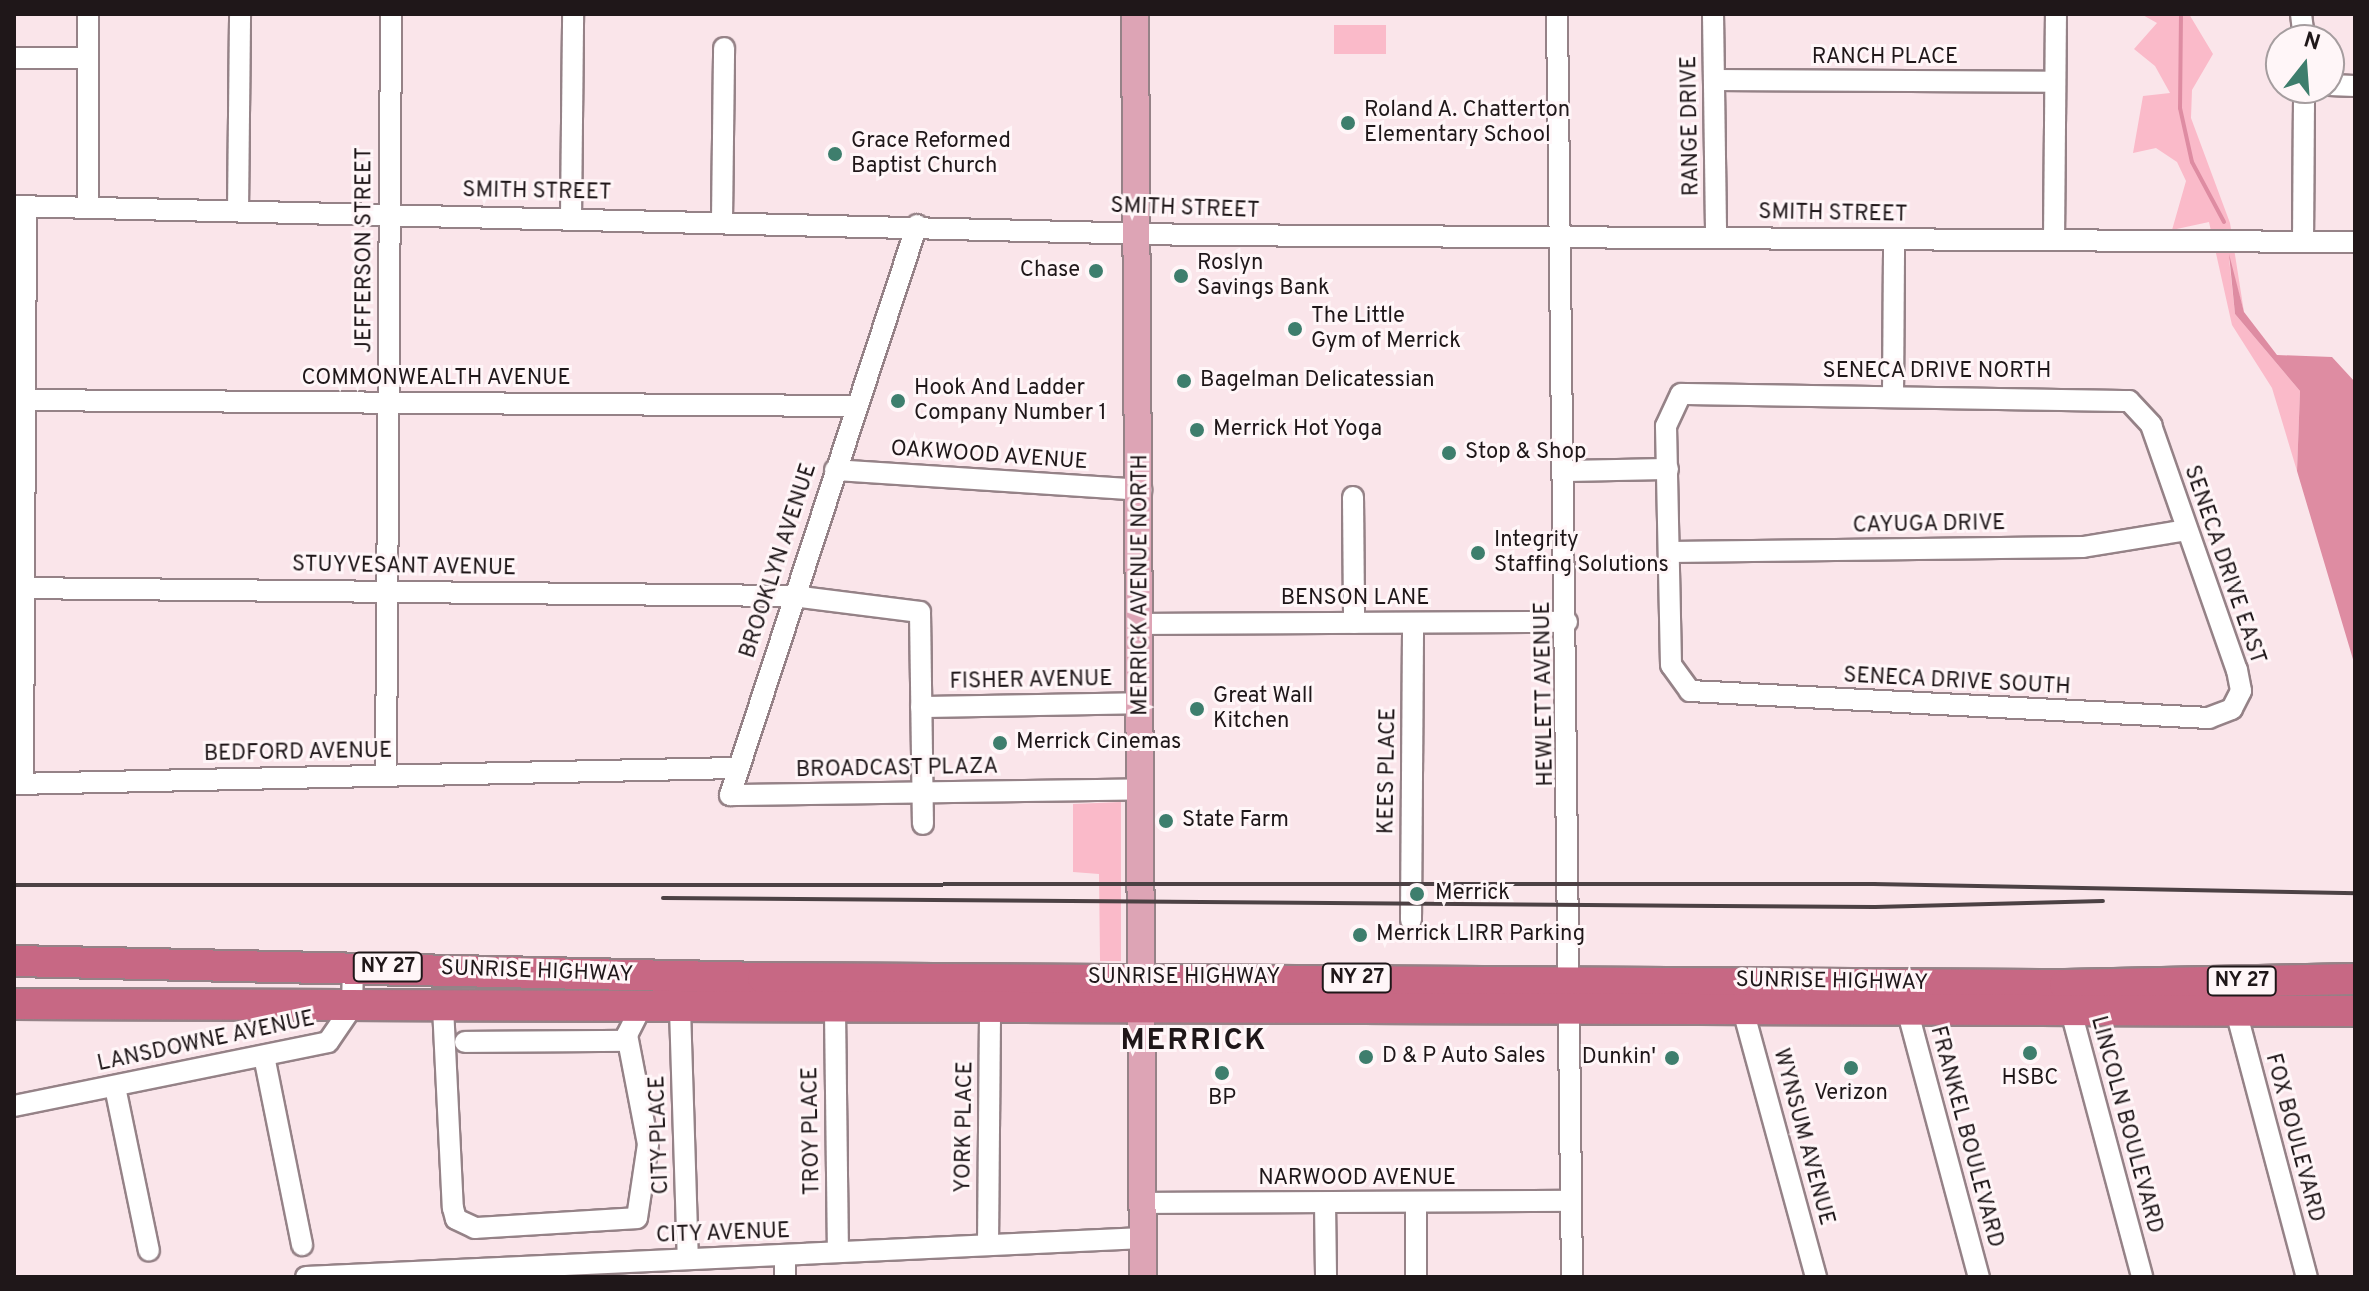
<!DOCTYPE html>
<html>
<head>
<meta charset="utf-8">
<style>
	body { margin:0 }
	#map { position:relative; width:2369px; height:1291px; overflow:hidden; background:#fae5ea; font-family:Overpass,sans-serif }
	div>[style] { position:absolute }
	.green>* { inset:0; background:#fabac9; transform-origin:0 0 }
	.water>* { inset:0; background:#de8ca2 }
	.stream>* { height:4px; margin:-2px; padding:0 2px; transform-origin:2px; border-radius:2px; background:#de8ca2 }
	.roads { filter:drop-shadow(2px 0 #958287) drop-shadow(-2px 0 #958287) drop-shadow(0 2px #958287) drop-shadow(0 -2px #958287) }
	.minor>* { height:20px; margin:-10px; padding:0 10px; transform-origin:10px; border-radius:10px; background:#fff }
	.major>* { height:26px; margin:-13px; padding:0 13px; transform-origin:13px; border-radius:13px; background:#dda4b5 }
	.highway>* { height:30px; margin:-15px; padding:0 15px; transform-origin:15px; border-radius:15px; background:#c76884 }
	.rail>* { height:4px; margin:-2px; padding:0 2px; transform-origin:2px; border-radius:2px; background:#4c4144 }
	.dots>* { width:22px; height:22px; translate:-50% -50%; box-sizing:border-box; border:4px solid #fff6f8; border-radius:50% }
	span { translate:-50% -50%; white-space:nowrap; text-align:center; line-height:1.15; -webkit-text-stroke:6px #fff6f8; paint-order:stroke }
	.shield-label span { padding:2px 6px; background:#fff6f8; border:2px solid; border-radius:6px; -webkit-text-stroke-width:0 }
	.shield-label { font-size:20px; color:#1f1719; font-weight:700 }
	.street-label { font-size:22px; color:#1f1719 }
	.poi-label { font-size:22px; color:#1f1719 }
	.left { translate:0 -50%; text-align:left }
	.right { translate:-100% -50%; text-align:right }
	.district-label { font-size:30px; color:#1f1719; font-weight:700; letter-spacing:2px }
	.frame { position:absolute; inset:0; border:16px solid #1f1719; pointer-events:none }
	.north { position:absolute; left:2265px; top:24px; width:80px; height:80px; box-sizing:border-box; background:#fff6f8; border:2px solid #a59d9f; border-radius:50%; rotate:17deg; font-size:22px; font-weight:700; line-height:32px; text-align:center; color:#1f1719 }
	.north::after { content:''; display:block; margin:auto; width:28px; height:36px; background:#3e7e6d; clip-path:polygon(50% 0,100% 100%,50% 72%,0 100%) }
</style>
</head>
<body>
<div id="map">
	<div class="green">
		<i style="clip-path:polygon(2141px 14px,2189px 14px,2213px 54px,2192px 90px,2191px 118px,2230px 223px,2244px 312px,2229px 258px,2235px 314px,2300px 391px,2297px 471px,2272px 388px,2232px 325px,2209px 222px,2172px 230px,2186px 181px,2177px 162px,2156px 148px,2133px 153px,2143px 96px,2170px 93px,2155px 66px,2134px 49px,2157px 23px)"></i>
		<i style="left:1386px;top:25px;width:29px;height:52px;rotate:90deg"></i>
		<i style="clip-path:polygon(1121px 802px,1121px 961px,1100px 961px,1099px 874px,1073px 872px,1073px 804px)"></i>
	</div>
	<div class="water">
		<i style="clip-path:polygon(2229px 254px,2244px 312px,2277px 355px,2332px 357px,2355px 382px,2355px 666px,2297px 471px,2300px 391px,2235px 314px)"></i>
	</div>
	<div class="stream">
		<i style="left:2181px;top:14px;width:94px;rotate:90.6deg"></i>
		<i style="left:2180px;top:108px;width:55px;rotate:77.5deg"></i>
		<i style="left:2192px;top:162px;width:68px;rotate:61.9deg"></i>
	</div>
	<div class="roads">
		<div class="minor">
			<i style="left:1557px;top:14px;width:1263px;rotate:89.32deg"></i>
			<i style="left:1713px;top:14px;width:223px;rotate:89.2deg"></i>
			<i style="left:2301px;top:14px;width:26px;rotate:83deg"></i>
			<i style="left:14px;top:58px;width:74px"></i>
			<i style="left:1714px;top:80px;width:341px;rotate:0.3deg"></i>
			<i style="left:2329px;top:85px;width:26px;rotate:2deg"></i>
			<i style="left:14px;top:206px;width:1182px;rotate:1.41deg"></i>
			<i style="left:1196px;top:235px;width:1159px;rotate:0.35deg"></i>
			<i style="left:88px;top:207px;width:193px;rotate:-90deg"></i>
			<i style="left:238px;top:211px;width:197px;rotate:-89.4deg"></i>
			<i style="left:571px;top:217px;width:203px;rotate:-89.4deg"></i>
			<i style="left:722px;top:220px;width:172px;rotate:-89.3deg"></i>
			<i style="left:917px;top:225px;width:600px;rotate:108.16deg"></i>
			<i style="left:730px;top:795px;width:410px;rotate:-0.8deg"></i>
			<i style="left:2054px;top:240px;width:226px;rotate:-89.5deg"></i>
			<i style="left:2303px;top:242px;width:154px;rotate:-89.6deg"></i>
			<i style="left:1681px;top:394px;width:448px;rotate:0.9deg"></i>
			<i style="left:2129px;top:401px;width:33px;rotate:47deg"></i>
			<i style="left:2151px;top:425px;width:260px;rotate:70.7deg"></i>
			<i style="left:2237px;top:670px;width:21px;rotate:79deg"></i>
			<i style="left:2241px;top:691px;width:20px;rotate:117deg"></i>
			<i style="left:2232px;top:709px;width:25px;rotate:159deg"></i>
			<i style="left:2209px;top:718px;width:520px;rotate:-177.02deg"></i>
			<i style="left:1690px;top:691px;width:32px;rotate:-126deg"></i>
			<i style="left:1671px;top:665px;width:239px;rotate:-91.2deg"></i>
			<i style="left:1666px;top:426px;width:35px;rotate:-65deg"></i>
			<i style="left:1893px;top:396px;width:157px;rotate:-89.6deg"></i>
			<i style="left:14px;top:400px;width:843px;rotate:0.41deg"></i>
			<i style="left:835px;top:470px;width:307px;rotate:3.7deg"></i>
			<i style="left:1565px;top:471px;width:103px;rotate:-1.1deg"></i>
			<i style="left:1353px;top:497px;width:126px;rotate:89.5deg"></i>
			<i style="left:1670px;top:552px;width:413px;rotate:-0.7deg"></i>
			<i style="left:2083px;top:547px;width:105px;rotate:-9.3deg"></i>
			<i style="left:14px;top:588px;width:779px;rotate:0.59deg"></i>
			<i style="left:793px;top:596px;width:128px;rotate:7.2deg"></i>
			<i style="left:920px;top:612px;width:212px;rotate:89.2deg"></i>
			<i style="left:1142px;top:624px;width:425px;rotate:-0.3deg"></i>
			<i style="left:921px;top:707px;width:221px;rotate:-1deg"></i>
			<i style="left:386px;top:774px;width:760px;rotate:-89.62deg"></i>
			<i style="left:23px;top:783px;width:577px;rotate:-89.7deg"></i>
			<i style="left:14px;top:784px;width:722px;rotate:-1.27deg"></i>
			<i style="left:1411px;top:920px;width:297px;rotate:-89.6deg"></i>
			<i style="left:2068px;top:1000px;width:287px;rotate:75deg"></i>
			<i style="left:443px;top:1007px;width:201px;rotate:87.2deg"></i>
			<i style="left:453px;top:1208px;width:11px;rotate:75deg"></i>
			<i style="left:456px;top:1219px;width:21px;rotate:25deg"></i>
			<i style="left:475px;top:1228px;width:162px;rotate:-3.5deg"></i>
			<i style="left:637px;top:1218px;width:75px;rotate:-81.5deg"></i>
			<i style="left:648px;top:1144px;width:111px;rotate:-100.9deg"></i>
			<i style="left:627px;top:1035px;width:30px;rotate:-63deg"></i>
			<i style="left:680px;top:1009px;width:250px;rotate:88.2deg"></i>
			<i style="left:1907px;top:1009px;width:278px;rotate:75deg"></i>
			<i style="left:835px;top:1010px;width:242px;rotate:89.3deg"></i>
			<i style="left:1743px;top:1010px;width:277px;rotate:74.7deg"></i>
			<i style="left:2236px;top:1011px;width:275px;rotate:75.1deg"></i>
			<i style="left:465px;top:1042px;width:162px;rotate:-0.4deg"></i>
			<i style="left:264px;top:1056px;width:193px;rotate:78.6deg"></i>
			<i style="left:115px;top:1087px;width:167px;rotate:78.3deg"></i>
			<i style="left:14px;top:1106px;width:320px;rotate:-11.5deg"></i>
			<i style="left:328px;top:1042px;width:42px;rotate:-55.6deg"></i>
			<i style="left:352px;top:1007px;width:41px;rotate:-88.6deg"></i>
			<i style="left:1143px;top:1203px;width:428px;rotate:-0.3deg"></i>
			<i style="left:1325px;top:1203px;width:74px;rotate:89.2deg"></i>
			<i style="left:988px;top:1245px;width:235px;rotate:-89.5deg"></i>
			<i style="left:785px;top:1255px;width:22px;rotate:90deg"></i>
			<i style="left:306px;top:1277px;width:838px;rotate:-2.67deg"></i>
			<i style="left:1416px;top:1277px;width:75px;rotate:-90deg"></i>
		</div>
		<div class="major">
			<i style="left:1135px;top:14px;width:1263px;rotate:89.64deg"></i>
		</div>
		<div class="highway">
			<i style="left:14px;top:961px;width:749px;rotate:1.3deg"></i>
			<i style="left:763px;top:978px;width:1302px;rotate:0.31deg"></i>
			<i style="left:2065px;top:985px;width:290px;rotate:-1.2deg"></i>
			<i style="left:14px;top:1004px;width:2341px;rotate:0.17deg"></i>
		</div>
	</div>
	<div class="rail">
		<i style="left:14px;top:885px;width:1861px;rotate:-0.03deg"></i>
		<i style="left:1875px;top:884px;width:480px;rotate:1.1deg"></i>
		<i style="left:663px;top:898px;width:1212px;rotate:0.43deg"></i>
		<i style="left:1875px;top:907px;width:228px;rotate:-1.5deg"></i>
	</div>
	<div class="dots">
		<i style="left:1348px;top:123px;background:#3e7e6d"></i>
		<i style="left:835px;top:154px;background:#3e7e6d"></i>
		<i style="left:1096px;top:271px;background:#3e7e6d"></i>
		<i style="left:1181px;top:276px;background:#3e7e6d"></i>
		<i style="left:1295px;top:329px;background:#3e7e6d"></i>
		<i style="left:1184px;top:381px;background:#3e7e6d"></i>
		<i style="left:898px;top:401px;background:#3e7e6d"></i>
		<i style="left:1197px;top:430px;background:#3e7e6d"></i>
		<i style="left:1449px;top:453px;background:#3e7e6d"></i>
		<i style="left:1478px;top:553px;background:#3e7e6d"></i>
		<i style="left:1197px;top:709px;background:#3e7e6d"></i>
		<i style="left:1000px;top:743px;background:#3e7e6d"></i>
		<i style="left:1166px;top:821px;background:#3e7e6d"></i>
		<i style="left:1417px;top:894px;background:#3e7e6d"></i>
		<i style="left:1360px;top:935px;background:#3e7e6d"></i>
		<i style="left:2030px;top:1053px;background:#3e7e6d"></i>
		<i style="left:1366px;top:1057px;background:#3e7e6d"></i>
		<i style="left:1672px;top:1058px;background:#3e7e6d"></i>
		<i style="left:1851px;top:1068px;background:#3e7e6d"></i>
		<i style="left:1222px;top:1073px;background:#3e7e6d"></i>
	</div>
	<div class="shield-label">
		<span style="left:388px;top:967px">NY 27</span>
		<span style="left:1357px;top:978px">NY 27</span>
		<span style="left:2242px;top:981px">NY 27</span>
	</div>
	<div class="street-label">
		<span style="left:1885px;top:58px">RANCH PLACE</span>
		<span style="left:1691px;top:126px;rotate:-91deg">RANGE DRIVE</span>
		<span style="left:537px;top:192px;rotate:1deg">SMITH STREET</span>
		<span style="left:1185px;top:209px;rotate:2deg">SMITH STREET</span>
		<span style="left:1833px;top:214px;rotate:1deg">SMITH STREET</span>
		<span style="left:365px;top:250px;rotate:-90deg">JEFFERSON STREET</span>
		<span style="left:1937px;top:372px">SENECA DRIVE NORTH</span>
		<span style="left:436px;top:379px">COMMONWEALTH AVENUE</span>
		<span style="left:989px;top:456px;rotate:4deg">OAKWOOD AVENUE</span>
		<span style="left:1929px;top:525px;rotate:-1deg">CAYUGA DRIVE</span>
		<span style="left:779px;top:561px;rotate:-72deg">BROOKLYN AVENUE</span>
		<span style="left:2224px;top:565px;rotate:71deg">SENECA DRIVE EAST</span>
		<span style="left:404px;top:567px;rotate:1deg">STUYVESANT AVENUE</span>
		<span style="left:1141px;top:585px;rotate:-90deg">MERRICK AVENUE NORTH</span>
		<span style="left:1355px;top:599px">BENSON LANE</span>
		<span style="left:1031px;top:681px;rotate:-1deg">FISHER AVENUE</span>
		<span style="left:1957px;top:682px;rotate:3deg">SENECA DRIVE SOUTH</span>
		<span style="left:1545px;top:694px;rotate:-91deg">HEWLETT AVENUE</span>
		<span style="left:298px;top:753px;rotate:-1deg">BEDFORD AVENUE</span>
		<span style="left:897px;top:769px;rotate:-1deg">BROADCAST PLAZA</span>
		<span style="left:1388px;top:771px;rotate:-89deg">KEES PLACE</span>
		<span style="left:537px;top:972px;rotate:2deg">SUNRISE HIGHWAY</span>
		<span style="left:1184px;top:978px">SUNRISE HIGHWAY</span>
		<span style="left:1832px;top:982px;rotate:1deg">SUNRISE HIGHWAY</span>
		<span style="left:206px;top:1042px;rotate:-12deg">LANSDOWNE AVENUE</span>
		<span style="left:2126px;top:1125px;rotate:75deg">LINCOLN BOULEVARD</span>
		<span style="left:965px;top:1127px;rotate:-89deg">YORK PLACE</span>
		<span style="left:812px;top:1131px;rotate:-91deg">TROY PLACE</span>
		<span style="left:660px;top:1135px;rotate:-92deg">CITY PLACE</span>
		<span style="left:1803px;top:1137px;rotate:75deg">WYNSUM AVENUE</span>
		<span style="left:1966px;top:1137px;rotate:75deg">FRANKEL BOULEVARD</span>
		<span style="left:2294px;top:1138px;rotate:75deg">FOX BOULEVARD</span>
		<span style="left:1357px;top:1179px">NARWOOD AVENUE</span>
		<span style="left:723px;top:1234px;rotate:-2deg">CITY AVENUE</span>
	</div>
	<div class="poi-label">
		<span class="left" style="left:1364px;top:123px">Roland A. Chatterton<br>Elementary School</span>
		<span class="left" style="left:851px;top:154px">Grace Reformed<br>Baptist Church</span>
		<span class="left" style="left:1197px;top:276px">Roslyn<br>Savings Bank</span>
		<span class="right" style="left:1080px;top:271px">Chase</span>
		<span class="left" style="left:1311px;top:329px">The Little<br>Gym of Merrick</span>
		<span class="left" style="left:1200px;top:381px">Bagelman Delicatessian</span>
		<span class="left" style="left:914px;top:401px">Hook And Ladder<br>Company Number 1</span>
		<span class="left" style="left:1213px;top:430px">Merrick Hot Yoga</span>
		<span class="left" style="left:1465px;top:453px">Stop &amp; Shop</span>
		<span class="left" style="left:1494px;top:553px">Integrity<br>Staffing Solutions</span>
		<span class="left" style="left:1213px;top:709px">Great Wall<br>Kitchen</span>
		<span class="left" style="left:1016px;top:743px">Merrick Cinemas</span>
		<span class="left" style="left:1182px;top:821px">State Farm</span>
		<span class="left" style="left:1435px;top:894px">Merrick</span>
		<span class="left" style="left:1376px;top:935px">Merrick LIRR Parking</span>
		<span class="left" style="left:1382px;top:1057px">D &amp; P Auto Sales</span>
		<span class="right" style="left:1656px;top:1058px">Dunkin'</span>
		<span style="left:2030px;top:1079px">HSBC</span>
		<span style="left:1851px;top:1094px">Verizon</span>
		<span style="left:1222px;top:1099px">BP</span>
	</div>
	<div class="district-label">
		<span style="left:1194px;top:1042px">MERRICK</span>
	</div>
	<div class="frame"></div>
	<div class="north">N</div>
</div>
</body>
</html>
